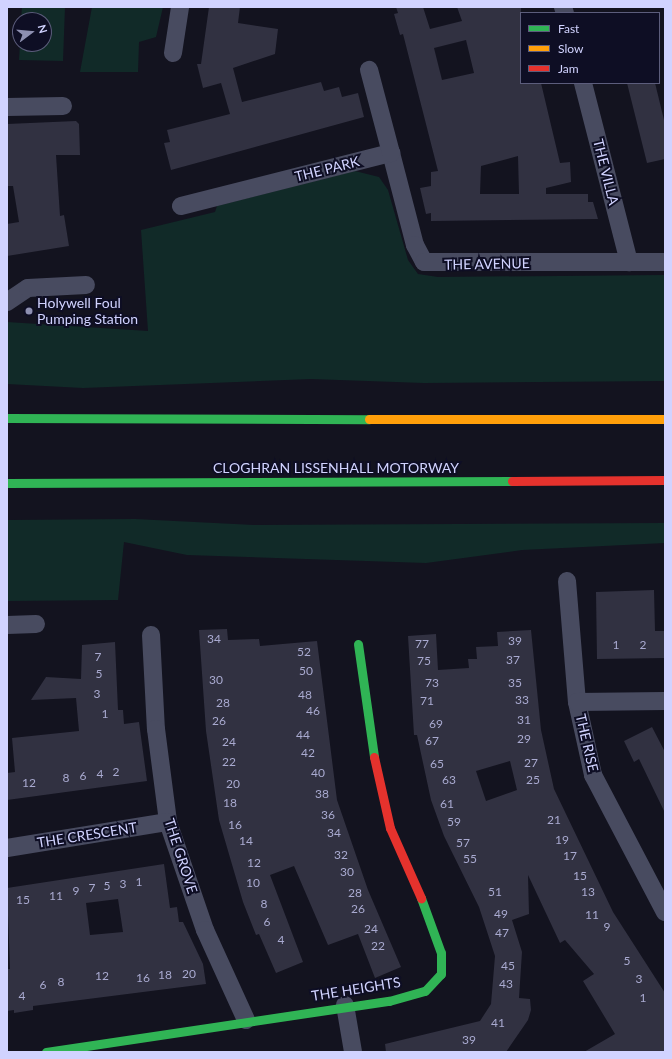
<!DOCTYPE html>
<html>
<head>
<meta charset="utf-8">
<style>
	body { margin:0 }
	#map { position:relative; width:672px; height:1059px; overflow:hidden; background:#13131f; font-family:Lato,sans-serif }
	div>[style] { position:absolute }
	.green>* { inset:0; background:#112a28 }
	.building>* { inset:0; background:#313141 }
	.street>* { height:18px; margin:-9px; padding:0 9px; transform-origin:9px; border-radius:9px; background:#484b60 }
	.fast>* { height:9px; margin:-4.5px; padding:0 4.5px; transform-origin:4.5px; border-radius:4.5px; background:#30b455 }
	.slow>* { height:9px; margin:-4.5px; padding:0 4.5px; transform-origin:4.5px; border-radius:4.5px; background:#ff9f0a }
	.jam>* { height:9px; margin:-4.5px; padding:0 4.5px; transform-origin:4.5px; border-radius:4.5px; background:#e5322d }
	.dots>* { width:11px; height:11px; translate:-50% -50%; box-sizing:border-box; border:2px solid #0e0e24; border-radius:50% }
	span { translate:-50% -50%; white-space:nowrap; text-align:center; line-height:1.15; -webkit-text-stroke:4px #0e0e24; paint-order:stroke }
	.number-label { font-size:12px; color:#a9aad0 }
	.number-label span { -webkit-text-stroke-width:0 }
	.street-label { font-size:14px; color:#d1d3ff }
	.poi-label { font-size:14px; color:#d1d3ff }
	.left { translate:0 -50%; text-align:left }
	.frame { position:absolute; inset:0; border:8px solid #d1d3ff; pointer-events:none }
	.legend { position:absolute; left:520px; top:12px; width:140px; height:72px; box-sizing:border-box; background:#0e0e24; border:1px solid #5c5d7c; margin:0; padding:5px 7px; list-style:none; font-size:12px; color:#d1d3ff }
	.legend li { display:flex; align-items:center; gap:8px; height:20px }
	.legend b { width:20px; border:1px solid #5c5d7c }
	.north { position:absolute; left:12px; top:12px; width:40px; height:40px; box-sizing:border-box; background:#0e0e24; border:1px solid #5c5d7c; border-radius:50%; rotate:74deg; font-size:11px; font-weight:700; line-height:16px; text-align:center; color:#d1d3ff }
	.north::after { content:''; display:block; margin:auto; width:14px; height:18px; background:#8e90b1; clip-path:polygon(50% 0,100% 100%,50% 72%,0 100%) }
</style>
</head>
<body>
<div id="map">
	<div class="green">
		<i style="clip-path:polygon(22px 7px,65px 7px,63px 61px,19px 60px,20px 44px,44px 44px,44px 20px,21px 20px)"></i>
		<i style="clip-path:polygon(92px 7px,163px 7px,156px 37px,139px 42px,138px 72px,80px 72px)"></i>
		<i style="clip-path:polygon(355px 171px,379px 177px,388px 190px,408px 260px,418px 274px,438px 277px,665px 275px,665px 381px,424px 383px,311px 379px,83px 388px,7px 384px,7px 322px,148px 331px,141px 230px,215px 212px,217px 206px)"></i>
		<i style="clip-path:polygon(135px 519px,254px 525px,665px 523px,665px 543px,522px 550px,426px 563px,187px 555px,124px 542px,118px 600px,7px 601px,7px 520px)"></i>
	</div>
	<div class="building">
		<i style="clip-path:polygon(209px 7px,240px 7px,238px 23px,278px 29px,275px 54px,233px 68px,242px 102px,321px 82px,324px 91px,339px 87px,342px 97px,358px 93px,364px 117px,171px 170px,164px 143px,170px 142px,167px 130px,230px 114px,221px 83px,203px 88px,197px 64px,201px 64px)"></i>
		<i style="clip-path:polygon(evenodd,396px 7px,423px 7px,430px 29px,462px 21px,457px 7px,521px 7px,521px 83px,541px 83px,560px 163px,570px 162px,571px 182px,546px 188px,546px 194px,588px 194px,588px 202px,593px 202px,598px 219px,431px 221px,431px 213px,426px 214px,420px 188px,431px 186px,431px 172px,438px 171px,403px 34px,400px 35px,394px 14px,398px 13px,396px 7px,466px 40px,474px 73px,442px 80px,434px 48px,466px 40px,396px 7px,518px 156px,519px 194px,480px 194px,481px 166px,518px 156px)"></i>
		<i style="clip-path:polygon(627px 83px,655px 83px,665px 124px,665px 159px,647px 163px)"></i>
		<i style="clip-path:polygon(76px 121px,79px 124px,80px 155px,56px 155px,60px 216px,64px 215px,69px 246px,7px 256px,7px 224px,19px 222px,13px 186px,7px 186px,7px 124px)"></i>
		<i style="clip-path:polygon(654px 590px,655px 631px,665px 631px,665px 658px,597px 659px,596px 592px)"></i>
		<i style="clip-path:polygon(227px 629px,228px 640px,259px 639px,260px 646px,317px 641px,337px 800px,368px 890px,401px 967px,375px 978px,358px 934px,328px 945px,294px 866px,270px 875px,303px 962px,276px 973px,259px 934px,256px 935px,243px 902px,219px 820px,206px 731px,199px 630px)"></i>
		<i style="clip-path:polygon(evenodd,531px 630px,541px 730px,554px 789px,613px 912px,665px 993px,665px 1052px,584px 1052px,615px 1034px,583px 981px,594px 974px,565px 940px,560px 943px,528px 875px,529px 914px,512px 920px,522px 952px,519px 998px,530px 999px,531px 1010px,528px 1020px,506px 1052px,386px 1052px,385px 1044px,480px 1021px,491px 1004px,495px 956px,479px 907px,444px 836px,431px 800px,417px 735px,414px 735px,408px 636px,436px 634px,438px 670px,469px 668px,468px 659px,477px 659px,476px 647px,498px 646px,497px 632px,531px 630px,510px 761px,517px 790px,486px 801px,476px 771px,510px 761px)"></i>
		<i style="clip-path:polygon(115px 642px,118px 710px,123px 710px,124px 724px,139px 722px,147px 781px,7px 800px,7px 773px,15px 772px,12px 738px,79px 731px,76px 698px,31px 700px,46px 677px,81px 679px,82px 645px)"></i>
		<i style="clip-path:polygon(652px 727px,665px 752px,665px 813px,639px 759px,634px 762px,624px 741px)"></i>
		<i style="clip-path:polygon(evenodd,164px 864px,170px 908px,177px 907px,179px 922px,183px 922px,203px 964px,206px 984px,33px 1006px,33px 1010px,14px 1013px,14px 1010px,7px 1011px,7px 969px,10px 969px,7px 888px,164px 864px,118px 899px,123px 932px,90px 935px,86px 903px,118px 899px)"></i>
	</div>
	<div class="street">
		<i style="left:563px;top:7px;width:6px;rotate:72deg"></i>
		<i style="left:173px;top:53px;width:47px;rotate:-81.3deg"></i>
		<i style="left:583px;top:83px;width:185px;rotate:75.6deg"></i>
		<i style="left:7px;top:107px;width:56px;rotate:-1deg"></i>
		<i style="left:391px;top:153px;width:95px;rotate:75.4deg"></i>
		<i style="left:415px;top:245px;width:19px;rotate:62deg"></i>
		<i style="left:424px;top:262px;width:241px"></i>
		<i style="left:181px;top:206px;width:217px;rotate:-14.2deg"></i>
		<i style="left:391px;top:153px;width:86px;rotate:-104.8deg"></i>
		<i style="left:7px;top:302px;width:25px;rotate:-34deg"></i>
		<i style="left:28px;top:288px;width:58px;rotate:-3deg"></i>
		<i style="left:567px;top:581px;width:121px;rotate:85.3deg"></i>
		<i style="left:577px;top:702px;width:75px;rotate:77.6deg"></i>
		<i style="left:593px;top:775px;width:155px;rotate:62.3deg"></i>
		<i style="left:7px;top:625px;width:29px;rotate:-2deg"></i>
		<i style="left:151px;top:635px;width:94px;rotate:87deg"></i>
		<i style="left:156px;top:729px;width:94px;rotate:82.6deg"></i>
		<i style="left:168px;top:822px;width:114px;rotate:71.1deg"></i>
		<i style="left:205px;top:930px;width:99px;rotate:65.5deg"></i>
		<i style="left:577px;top:702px;width:88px;rotate:-0.7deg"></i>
		<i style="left:7px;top:848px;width:163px;rotate:-9.2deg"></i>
		<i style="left:345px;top:1005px;width:48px;rotate:80.3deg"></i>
	</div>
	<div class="fast">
		<i style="left:7px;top:418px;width:362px;rotate:0.2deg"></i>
		<i style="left:7px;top:483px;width:505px;rotate:-0.23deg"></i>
		<i style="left:358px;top:644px;width:114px;rotate:81.9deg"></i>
		<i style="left:46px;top:1052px;width:347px;rotate:-8.5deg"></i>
		<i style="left:389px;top:1001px;width:37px;rotate:-16deg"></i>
		<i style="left:425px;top:991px;width:23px;rotate:-47deg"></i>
		<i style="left:441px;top:974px;width:21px;rotate:-90deg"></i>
		<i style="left:441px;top:953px;width:59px;rotate:-110deg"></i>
	</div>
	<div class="slow">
		<i style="left:369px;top:419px;width:296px"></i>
	</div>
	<div class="jam">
		<i style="left:512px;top:481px;width:153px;rotate:-0.4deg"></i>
		<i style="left:374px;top:757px;width:73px;rotate:77.3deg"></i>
		<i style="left:390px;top:828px;width:77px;rotate:66.1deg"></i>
	</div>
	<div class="dots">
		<i style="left:29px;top:311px;background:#8e90b1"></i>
	</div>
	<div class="number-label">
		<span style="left:214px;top:639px">34</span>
		<span style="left:515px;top:641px">39</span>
		<span style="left:422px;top:644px">77</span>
		<span style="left:616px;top:645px">1</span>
		<span style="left:643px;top:645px">2</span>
		<span style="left:304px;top:652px">52</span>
		<span style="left:98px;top:657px">7</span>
		<span style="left:513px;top:660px">37</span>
		<span style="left:424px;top:661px">75</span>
		<span style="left:306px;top:671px">50</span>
		<span style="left:99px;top:674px">5</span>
		<span style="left:216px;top:680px">30</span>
		<span style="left:432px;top:683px">73</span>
		<span style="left:515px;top:683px">35</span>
		<span style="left:97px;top:694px">3</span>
		<span style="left:305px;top:695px">48</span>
		<span style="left:522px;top:700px">33</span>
		<span style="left:427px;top:701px">71</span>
		<span style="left:223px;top:703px">28</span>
		<span style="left:313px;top:711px">46</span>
		<span style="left:105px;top:714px">1</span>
		<span style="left:524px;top:720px">31</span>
		<span style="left:219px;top:721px">26</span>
		<span style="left:436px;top:724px">69</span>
		<span style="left:303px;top:735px">44</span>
		<span style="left:524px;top:739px">29</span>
		<span style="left:432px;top:741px">67</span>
		<span style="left:229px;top:742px">24</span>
		<span style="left:308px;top:753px">42</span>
		<span style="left:229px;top:762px">22</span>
		<span style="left:531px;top:763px">27</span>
		<span style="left:437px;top:764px">65</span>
		<span style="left:116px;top:772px">2</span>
		<span style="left:318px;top:773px">40</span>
		<span style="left:100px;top:774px">4</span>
		<span style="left:83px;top:776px">6</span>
		<span style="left:66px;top:778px">8</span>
		<span style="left:449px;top:780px">63</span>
		<span style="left:533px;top:780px">25</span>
		<span style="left:29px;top:783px">12</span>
		<span style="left:233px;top:784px">20</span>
		<span style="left:322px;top:794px">38</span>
		<span style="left:230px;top:803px">18</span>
		<span style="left:447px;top:804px">61</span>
		<span style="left:328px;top:815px">36</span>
		<span style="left:554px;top:820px">21</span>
		<span style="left:454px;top:822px">59</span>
		<span style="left:235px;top:825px">16</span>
		<span style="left:334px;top:833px">34</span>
		<span style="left:562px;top:840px">19</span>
		<span style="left:246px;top:841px">14</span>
		<span style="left:463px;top:843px">57</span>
		<span style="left:341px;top:855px">32</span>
		<span style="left:570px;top:856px">17</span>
		<span style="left:470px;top:859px">55</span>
		<span style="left:254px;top:863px">12</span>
		<span style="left:347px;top:872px">30</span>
		<span style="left:580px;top:876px">15</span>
		<span style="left:139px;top:882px">1</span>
		<span style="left:253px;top:883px">10</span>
		<span style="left:123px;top:884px">3</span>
		<span style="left:107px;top:886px">5</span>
		<span style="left:92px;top:888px">7</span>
		<span style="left:76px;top:891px">9</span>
		<span style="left:495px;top:892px">51</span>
		<span style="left:588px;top:892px">13</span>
		<span style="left:355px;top:893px">28</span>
		<span style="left:56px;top:896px">11</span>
		<span style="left:23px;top:900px">15</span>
		<span style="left:264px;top:904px">8</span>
		<span style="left:358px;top:909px">26</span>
		<span style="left:501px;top:914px">49</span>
		<span style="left:592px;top:915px">11</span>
		<span style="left:267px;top:922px">6</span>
		<span style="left:607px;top:927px">9</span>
		<span style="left:371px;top:929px">24</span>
		<span style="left:502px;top:933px">47</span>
		<span style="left:281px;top:940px">4</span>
		<span style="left:378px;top:946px">22</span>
		<span style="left:627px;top:961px">5</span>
		<span style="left:508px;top:966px">45</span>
		<span style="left:189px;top:974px">20</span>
		<span style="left:165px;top:975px">18</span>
		<span style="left:102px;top:976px">12</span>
		<span style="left:143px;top:978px">16</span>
		<span style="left:639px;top:979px">3</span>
		<span style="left:61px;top:982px">8</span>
		<span style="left:506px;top:984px">43</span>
		<span style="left:43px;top:985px">6</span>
		<span style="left:22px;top:996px">4</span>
		<span style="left:643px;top:998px">1</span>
		<span style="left:498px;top:1023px">41</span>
		<span style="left:469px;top:1040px">39</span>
	</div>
	<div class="street-label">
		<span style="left:327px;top:169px;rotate:-14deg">THE PARK</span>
		<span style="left:606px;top:172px;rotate:76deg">THE VILLA</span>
		<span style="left:487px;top:264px;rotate:-1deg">THE AVENUE</span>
		<span style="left:336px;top:468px">CLOGHRAN LISSENHALL MOTORWAY</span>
		<span style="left:587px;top:743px;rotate:77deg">THE RISE</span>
		<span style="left:87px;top:835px;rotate:-9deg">THE CRESCENT</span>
		<span style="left:181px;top:856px;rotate:72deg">THE GROVE</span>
		<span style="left:356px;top:989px;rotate:-9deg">THE HEIGHTS</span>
	</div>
	<div class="poi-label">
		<span class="left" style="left:37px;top:311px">Holywell Foul<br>Pumping Station</span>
	</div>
	<div class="frame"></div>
	<ul class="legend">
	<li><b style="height:5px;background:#30b455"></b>Fast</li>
	<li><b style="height:5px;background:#ff9f0a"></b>Slow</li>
	<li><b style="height:5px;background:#e5322d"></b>Jam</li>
	</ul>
	<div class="north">N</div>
</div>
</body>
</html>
